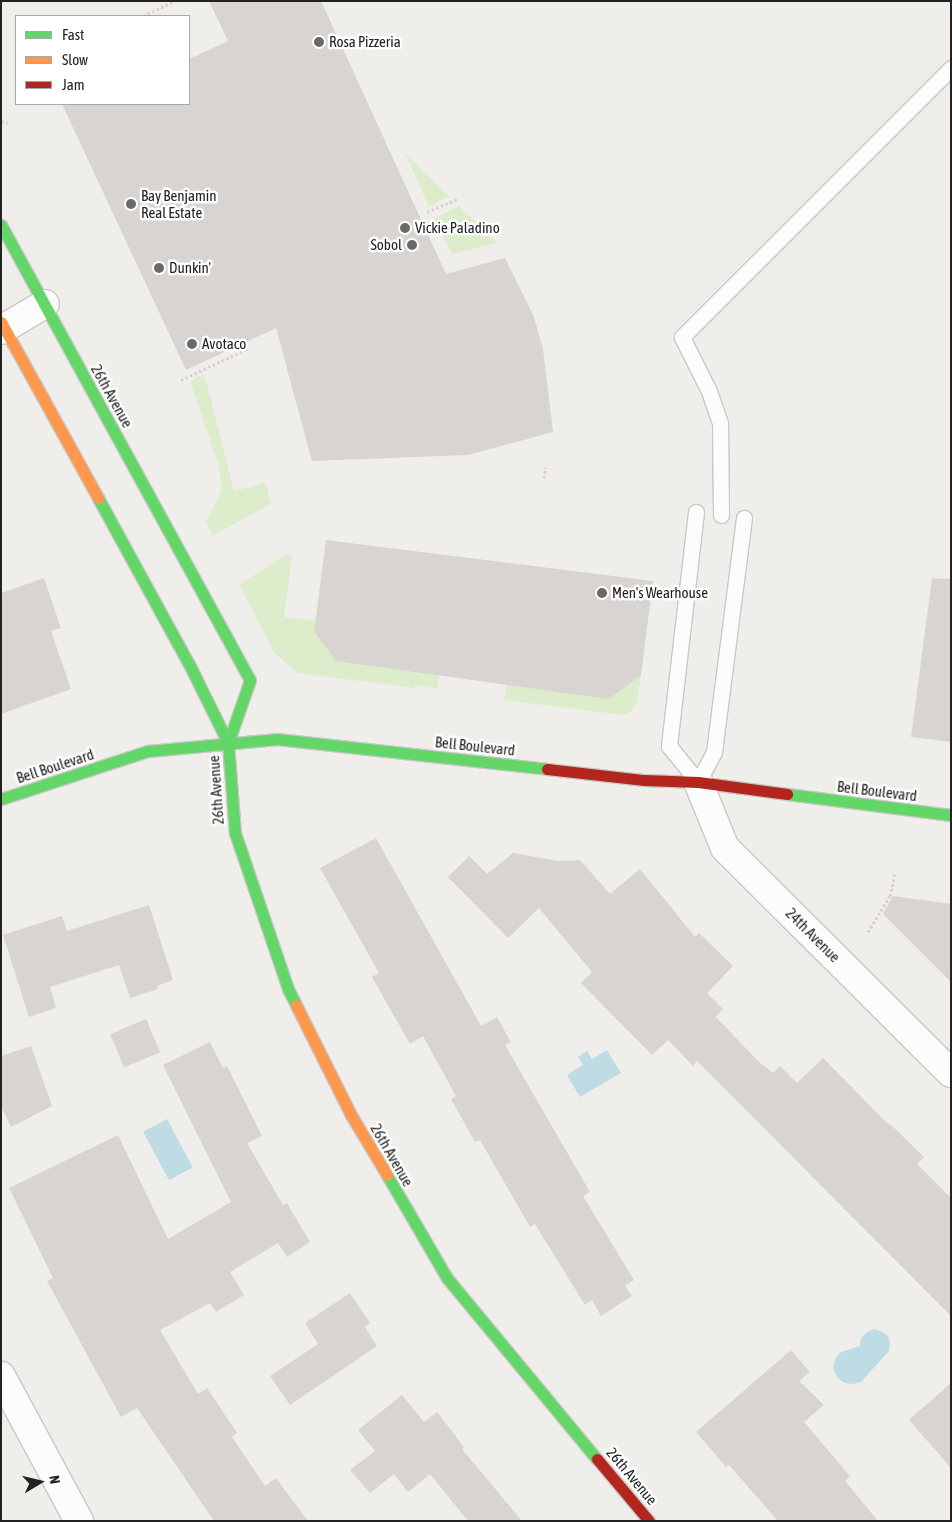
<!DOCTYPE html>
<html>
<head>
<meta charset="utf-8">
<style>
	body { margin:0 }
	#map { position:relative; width:952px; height:1522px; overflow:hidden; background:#f0eeeb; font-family:"Asap Condensed",sans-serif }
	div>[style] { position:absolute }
	.grass>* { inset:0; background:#ddeccb }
	.water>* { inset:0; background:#bfdbe3; transform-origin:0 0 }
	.building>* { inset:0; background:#d7d4d2; transform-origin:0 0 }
	.path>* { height:3px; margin-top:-1.5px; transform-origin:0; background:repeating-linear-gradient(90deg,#dccecd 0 2.5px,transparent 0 5px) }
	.roads { filter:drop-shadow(1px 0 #c9c8c7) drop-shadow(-1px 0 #c9c8c7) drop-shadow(0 1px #c9c8c7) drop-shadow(0 -1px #c9c8c7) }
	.lane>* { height:15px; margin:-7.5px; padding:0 7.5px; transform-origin:7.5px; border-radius:7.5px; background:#fdfcfc }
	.street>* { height:28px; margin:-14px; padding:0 14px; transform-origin:14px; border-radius:14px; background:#fdfcfc }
	.fast>* { height:11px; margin:-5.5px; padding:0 5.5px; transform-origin:5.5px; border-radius:5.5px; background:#63d668 }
	.slow>* { height:11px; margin:-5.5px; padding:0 5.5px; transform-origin:5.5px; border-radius:5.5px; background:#ff974d }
	.jam>* { height:11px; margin:-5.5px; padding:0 5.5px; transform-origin:5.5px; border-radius:5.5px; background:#b3261e }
	.dots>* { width:14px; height:14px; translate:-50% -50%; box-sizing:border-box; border:2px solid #fff; border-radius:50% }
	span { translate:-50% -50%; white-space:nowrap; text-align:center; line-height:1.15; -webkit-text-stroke:5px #fff; paint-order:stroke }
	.poi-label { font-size:15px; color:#222 }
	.left { translate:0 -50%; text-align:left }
	.right { translate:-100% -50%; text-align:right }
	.street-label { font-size:15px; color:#222 }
	.frame { position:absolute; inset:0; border:2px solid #222; pointer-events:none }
	.legend { position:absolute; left:15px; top:15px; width:175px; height:90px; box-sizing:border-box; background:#fff; border:1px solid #a7a7a7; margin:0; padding:6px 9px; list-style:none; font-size:15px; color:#222 }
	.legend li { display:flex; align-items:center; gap:10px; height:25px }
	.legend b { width:25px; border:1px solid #a7a7a7 }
	.north { position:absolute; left:15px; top:1457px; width:50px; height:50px; -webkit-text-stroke:4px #fff; paint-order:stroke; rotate:81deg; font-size:14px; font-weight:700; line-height:20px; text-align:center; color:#222 }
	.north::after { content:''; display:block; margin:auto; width:18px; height:22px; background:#222; clip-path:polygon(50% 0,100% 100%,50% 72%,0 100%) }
</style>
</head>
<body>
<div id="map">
	<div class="grass">
		<i style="clip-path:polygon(405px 153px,449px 196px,429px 207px)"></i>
		<i style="clip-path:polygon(459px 206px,497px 243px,452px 254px,434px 219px)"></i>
		<i style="clip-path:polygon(202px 375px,205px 377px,234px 491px,264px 483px,266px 485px,271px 504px,213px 535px,206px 522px,221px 491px,221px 480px,219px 466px,190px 381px)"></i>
		<i style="clip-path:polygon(287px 554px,292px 556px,284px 617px,316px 620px,439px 675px,437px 691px,435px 688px,415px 685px,415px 688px,297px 673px,274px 652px,239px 585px)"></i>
		<i style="clip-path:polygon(641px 675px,637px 704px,628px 714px,622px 715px,504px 700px,507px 685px)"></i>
	</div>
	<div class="water">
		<i style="clip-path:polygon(607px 1050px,621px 1073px,580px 1097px,567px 1075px,583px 1065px,578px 1057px,587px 1051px,592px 1059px)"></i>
		<i style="left:167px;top:1119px;width:55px;height:27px;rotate:62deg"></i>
		<i style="clip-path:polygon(874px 1329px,881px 1331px,888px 1336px,890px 1343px,889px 1351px,861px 1382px,853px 1384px,844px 1383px,837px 1377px,833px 1369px,835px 1359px,841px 1352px,860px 1346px,861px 1338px,867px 1332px)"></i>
	</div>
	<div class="building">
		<i style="clip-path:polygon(209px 1px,321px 1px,446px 274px,505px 258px,534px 317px,543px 349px,553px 432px,468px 455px,312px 461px,276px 328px,186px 370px,62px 104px,189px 104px,189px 59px,228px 41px)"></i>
		<i style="clip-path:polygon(326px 540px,653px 581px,641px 675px,609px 699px,336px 661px,314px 631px)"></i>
		<i style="clip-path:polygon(44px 578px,61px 628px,51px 631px,71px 689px,1px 714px,1px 593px)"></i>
		<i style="clip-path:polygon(932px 578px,951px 579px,951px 742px,911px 737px)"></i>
		<i style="clip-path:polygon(376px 838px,481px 1026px,497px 1017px,511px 1042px,505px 1045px,590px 1192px,583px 1196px,634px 1280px,625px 1286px,632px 1296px,601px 1316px,592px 1300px,585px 1305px,535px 1224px,530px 1227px,480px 1140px,475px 1142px,451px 1099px,456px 1096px,423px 1036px,410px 1044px,372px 977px,379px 973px,320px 868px)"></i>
		<i style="clip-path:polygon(513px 853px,559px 861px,580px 860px,610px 894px,640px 869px,695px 937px,699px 933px,733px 966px,707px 993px,723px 1009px,716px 1017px,759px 1062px,773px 1073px,780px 1066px,797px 1083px,823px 1058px,889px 1125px,890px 1124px,924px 1157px,917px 1164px,951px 1198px,951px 1316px,697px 1061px,693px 1066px,668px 1040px,652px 1055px,581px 983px,592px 972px,539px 908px,508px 938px,448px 877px,469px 856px,487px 874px)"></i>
		<i style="clip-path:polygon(893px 896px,951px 904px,951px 982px,883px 914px)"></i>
		<i style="clip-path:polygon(149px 905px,173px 980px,157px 986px,158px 989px,130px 998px,119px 965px,50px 987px,56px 1008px,29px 1017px,3px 935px,62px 916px,67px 931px)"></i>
		<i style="left:146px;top:1019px;width:36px;height:39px;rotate:67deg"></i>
		<i style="clip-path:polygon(210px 1042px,223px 1068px,227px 1066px,262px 1136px,247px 1143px,283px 1205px,287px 1203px,310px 1242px,287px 1257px,278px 1243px,230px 1272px,244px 1295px,216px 1312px,210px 1303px,160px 1330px,198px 1394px,207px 1388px,237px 1433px,232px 1437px,265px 1486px,276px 1478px,308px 1521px,214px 1521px,137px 1408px,121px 1417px,47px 1281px,53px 1278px,9px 1188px,118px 1135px,168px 1239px,231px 1202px,163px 1065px)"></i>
		<i style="clip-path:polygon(31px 1046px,52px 1106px,11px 1127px,1px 1106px,1px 1056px)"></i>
		<i style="clip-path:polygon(350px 1293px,370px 1323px,365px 1327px,377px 1346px,290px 1405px,270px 1376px,318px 1344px,305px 1323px)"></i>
		<i style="clip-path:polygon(791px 1350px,810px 1372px,799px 1381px,824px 1405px,804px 1422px,850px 1476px,845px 1481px,878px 1521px,778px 1521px,729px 1465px,726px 1467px,696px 1432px)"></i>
		<i style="clip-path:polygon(951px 1383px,951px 1468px,909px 1420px)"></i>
		<i style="clip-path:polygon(402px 1395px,424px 1422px,437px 1412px,464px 1447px,462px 1449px,522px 1521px,468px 1521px,430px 1474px,408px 1492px,394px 1474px,370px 1493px,350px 1470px,375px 1451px,358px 1430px)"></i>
	</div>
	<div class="path">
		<i style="left:143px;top:16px;width:35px;rotate:-25deg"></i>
		<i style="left:1px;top:121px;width:7px;rotate:16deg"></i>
		<i style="left:427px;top:212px;width:34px;rotate:-23deg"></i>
		<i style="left:181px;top:380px;width:75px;rotate:-25.2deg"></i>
		<i style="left:544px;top:478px;width:11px;rotate:-80deg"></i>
		<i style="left:868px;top:932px;width:42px;rotate:-58.6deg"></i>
		<i style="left:890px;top:896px;width:23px;rotate:-77deg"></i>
	</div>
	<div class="roads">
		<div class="lane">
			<i style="left:696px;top:512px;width:236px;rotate:96.6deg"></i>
			<i style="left:669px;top:746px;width:46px;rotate:51.1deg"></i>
			<i style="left:698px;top:782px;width:34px;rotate:-62deg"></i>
			<i style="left:714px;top:752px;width:236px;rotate:-82.7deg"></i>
			<i style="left:721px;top:515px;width:92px;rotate:-90.6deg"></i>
			<i style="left:720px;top:423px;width:36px;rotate:-109deg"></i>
			<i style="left:708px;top:389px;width:58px;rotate:-116.6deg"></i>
			<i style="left:682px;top:337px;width:380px;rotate:-45deg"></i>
		</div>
		<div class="street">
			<i style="left:1px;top:330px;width:51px;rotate:-30.6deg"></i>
			<i style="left:698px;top:782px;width:71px;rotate:67.8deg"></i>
			<i style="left:725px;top:848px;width:319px;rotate:44.9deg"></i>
			<i style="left:1px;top:1376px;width:165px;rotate:61.7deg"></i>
		</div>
		<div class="fast">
			<i style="left:1px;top:225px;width:519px;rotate:61.31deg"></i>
			<i style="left:250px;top:680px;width:67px;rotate:109.2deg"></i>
			<i style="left:98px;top:498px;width:189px;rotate:61.3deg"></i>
			<i style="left:189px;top:664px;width:88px;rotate:63.7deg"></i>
			<i style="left:228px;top:743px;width:90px;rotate:85.6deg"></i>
			<i style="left:235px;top:833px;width:165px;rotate:71.2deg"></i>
			<i style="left:288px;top:989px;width:18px;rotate:63deg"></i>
			<i style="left:787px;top:794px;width:165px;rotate:7.3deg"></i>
			<i style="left:1px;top:799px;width:155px;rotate:-18.1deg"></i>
			<i style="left:148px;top:751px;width:130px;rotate:-5.3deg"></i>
			<i style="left:277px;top:739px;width:272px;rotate:6.3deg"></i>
			<i style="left:387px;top:1175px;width:119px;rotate:59.8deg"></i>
			<i style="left:447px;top:1278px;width:235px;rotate:50.4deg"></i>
		</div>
		<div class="slow">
			<i style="left:1px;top:322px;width:201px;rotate:61.1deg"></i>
			<i style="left:296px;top:1005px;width:123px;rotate:63.4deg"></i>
			<i style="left:351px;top:1115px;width:70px;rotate:59deg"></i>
		</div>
		<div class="jam">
			<i style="left:547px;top:769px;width:98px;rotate:6.5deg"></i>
			<i style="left:644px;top:780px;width:54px;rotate:2.1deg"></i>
			<i style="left:698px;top:782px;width:90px;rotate:7.7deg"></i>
			<i style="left:597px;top:1459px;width:81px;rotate:50deg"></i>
		</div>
	</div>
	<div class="dots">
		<i style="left:319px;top:42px;background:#6a6968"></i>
		<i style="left:131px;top:204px;background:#6a6968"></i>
		<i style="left:405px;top:228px;background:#6a6968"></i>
		<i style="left:412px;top:245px;background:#6a6968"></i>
		<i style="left:159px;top:268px;background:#6a6968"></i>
		<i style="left:192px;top:344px;background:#6a6968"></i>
		<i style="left:602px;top:593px;background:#6a6968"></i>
	</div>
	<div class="poi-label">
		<span class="left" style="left:329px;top:42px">Rosa Pizzeria</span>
		<span class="left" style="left:141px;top:204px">Bay Benjamin<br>Real Estate</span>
		<span class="left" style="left:415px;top:228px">Vickie Paladino</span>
		<span class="right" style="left:402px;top:245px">Sobol</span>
		<span class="left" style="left:169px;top:268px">Dunkin'</span>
		<span class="left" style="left:202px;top:344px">Avotaco</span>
		<span class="left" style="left:612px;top:593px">Men's Wearhouse</span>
	</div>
	<div class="street-label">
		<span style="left:112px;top:396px;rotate:61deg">26th Avenue</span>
		<span style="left:475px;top:746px;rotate:6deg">Bell Boulevard</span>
		<span style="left:55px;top:766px;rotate:-18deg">Bell Boulevard</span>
		<span style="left:216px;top:790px;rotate:-94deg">26th Avenue</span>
		<span style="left:877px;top:791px;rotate:7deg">Bell Boulevard</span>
		<span style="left:813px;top:935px;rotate:45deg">24th Avenue</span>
		<span style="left:392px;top:1155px;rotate:60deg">26th Avenue</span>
		<span style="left:632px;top:1476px;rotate:50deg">26th Avenue</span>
	</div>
	<div class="frame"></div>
	<ul class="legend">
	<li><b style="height:6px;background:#63d668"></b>Fast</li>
	<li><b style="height:6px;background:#ff974d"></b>Slow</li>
	<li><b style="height:6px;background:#b3261e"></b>Jam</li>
	</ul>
	<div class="north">N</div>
</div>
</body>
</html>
